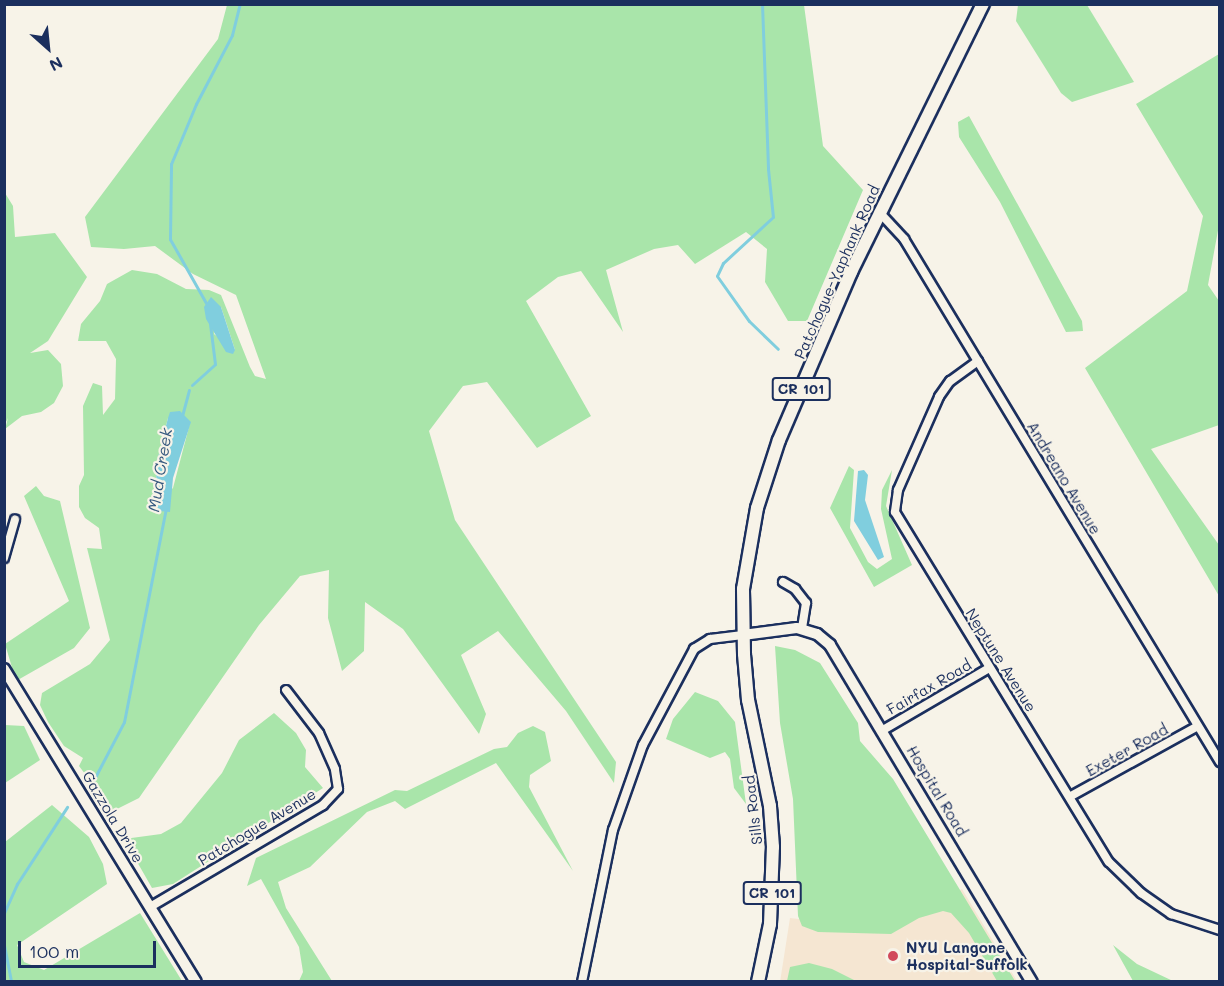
<!DOCTYPE html>
<html>
<head>
<meta charset="utf-8">
<style>
	body { margin:0 }
	#map { position:relative; width:1224px; height:986px; overflow:hidden; background:#f7f3e8; font-family:Mali,sans-serif }
	div>[style] { position:absolute }
	.built>* { inset:0; background:#f5e6d2 }
	.green>* { inset:0; background:#a9e5aa }
	.water>* { inset:0; background:#80cede }
	.stream>* { height:3px; margin:-1.5px; padding:0 1.5px; transform-origin:1.5px; border-radius:1.5px; background:#80cede }
	.roads { filter:drop-shadow(2px 0 #1b2f5e) drop-shadow(-2px 0 #1b2f5e) drop-shadow(0 2px #1b2f5e) drop-shadow(0 -2px #1b2f5e) }
	.minor>* { height:8px; margin:-4px; padding:0 4px; transform-origin:4px; border-radius:4px; background:#f7f3e8 }
	.tertiary>* { height:10px; margin:-5px; padding:0 5px; transform-origin:5px; border-radius:5px; background:#f7f3e8 }
	.primary>* { height:12px; margin:-6px; padding:0 6px; transform-origin:6px; border-radius:6px; background:#f7f3e8 }
	.dots>* { width:16px; height:16px; translate:-50% -50%; box-sizing:border-box; border:3px solid #f7f3e8; border-radius:50% }
	span { translate:-50% -50%; white-space:nowrap; text-align:center; line-height:1.15; -webkit-text-stroke:4.5px #f7f3e8; paint-order:stroke }
	.shield-label span { padding:2px 4px; background:#f7f3e8; border:2px solid; border-radius:4px; -webkit-text-stroke-width:0 }
	.shield-label { font-size:14px; color:#1b2f5e; font-weight:700 }
	.street-label { font-size:15px; color:#1b2f5e }
	.poi-label { font-size:15px; color:#1b2f5e; font-weight:700 }
	.left { translate:0 -50%; text-align:left }
	.water-label { font-size:16px; color:#34577e; font-style:italic }
	.frame { position:absolute; inset:0; border:6px solid #1b2f5e; pointer-events:none }
	.north { position:absolute; left:18px; top:18px; width:60px; height:60px; -webkit-text-stroke:4px #f7f3e8; paint-order:stroke; rotate:153deg; font-size:16px; font-weight:700; line-height:24px; text-align:center; color:#1b2f5e }
	.north::after { content:''; display:block; margin:auto; width:21px; height:27px; background:#1b2f5e; clip-path:polygon(50% 0,100% 100%,50% 72%,0 100%) }
	.scale { position:absolute; left:18px; top:941px; width:138px; height:27px; box-sizing:border-box; border:3px solid #1b2f5e; border-top:0; padding-left:8px; font-size:18px; line-height:21px; white-space:nowrap; color:#1b2f5e; -webkit-text-stroke:4px #f7f3e8; paint-order:stroke }
</style>
</head>
<body>
<div id="map">
	<div class="built">
		<i style="clip-path:polygon(962px 889px,1017px 981px,780px 982px,790px 918px,887px 929px)"></i>
	</div>
	<div class="green">
		<i style="clip-path:polygon(evenodd,227px 5px,804px 5px,823px 146px,863px 190px,807px 321px,788px 321px,765px 282px,767px 249px,746px 232px,695px 264px,678px 245px,654px 249px,606px 270px,623px 332px,581px 271px,558px 277px,526px 301px,591px 416px,537px 448px,487px 382px,463px 386px,429px 431px,455px 520px,616px 762px,614px 783px,566px 711px,498px 631px,461px 655px,486px 714px,479px 734px,403px 629px,365px 602px,364px 651px,342px 671px,328px 618px,329px 570px,300px 576px,259px 625px,139px 798px,113px 811px,79px 766px,83px 758px,64px 746px,48px 722px,40px 705px,42px 693px,90px 664px,110px 640px,87px 548px,102px 549px,99px 528px,85px 518px,79px 507px,79px 486px,84px 475px,83px 406px,93px 383px,102px 386px,103px 415px,115px 399px,116px 359px,106px 341px,78px 341px,81px 324px,100px 301px,107px 284px,132px 270px,157px 274px,186px 289px,209px 290px,221px 295px,250px 367px,255px 376px,266px 379px,236px 295px,193px 274px,155px 246px,124px 249px,91px 247px,85px 217px,218px 39px,227px 5px,221px 307px,226px 322px,235px 350px,214px 334px,221px 307px,227px 5px,168px 418px,190px 423px,173px 488px,154px 505px,159px 493px,155px 469px,168px 418px)"></i>
		<i style="clip-path:polygon(1018px 5px,1087px 5px,1134px 82px,1072px 102px,1061px 93px,1016px 21px)"></i>
		<i style="clip-path:polygon(1219px 54px,1219px 225px,1208px 285px,1219px 301px,1219px 425px,1151px 449px,1219px 545px,1219px 596px,1085px 368px,1187px 291px,1203px 216px,1136px 104px)"></i>
		<i style="clip-path:polygon(969px 116px,1082px 321px,1083px 331px,1066px 332px,1000px 202px,959px 137px,958px 122px)"></i>
		<i style="clip-path:polygon(5px 193px,13px 206px,15px 237px,55px 233px,87px 277px,48px 341px,30px 353px,48px 350px,61px 364px,63px 386px,54px 403px,41px 412px,22px 416px,5px 429px,8px 418px,5px 424px)"></i>
		<i style="clip-path:polygon(849px 466px,854px 470px,850px 528px,868px 562px,877px 569px,892px 559px,881px 509px,882px 490px,892px 470px,886px 506px,912px 565px,874px 587px,830px 508px)"></i>
		<i style="clip-path:polygon(36px 486px,44px 496px,60px 501px,90px 628px,74px 648px,16px 681px,5px 644px,69px 601px,24px 496px)"></i>
		<i style="clip-path:polygon(775px 646px,795px 650px,820px 663px,858px 723px,860px 741px,893px 779px,1015px 981px,997px 981px,969px 933px,951px 913px,943px 911px,919px 918px,891px 934px,818px 932px,802px 926px,798px 916px,793px 799px,780px 723px)"></i>
		<i style="clip-path:polygon(695px 692px,718px 701px,735px 722px,746px 804px,734px 788px,730px 759px,725px 752px,710px 758px,666px 739px,673px 719px)"></i>
		<i style="clip-path:polygon(274px 713px,296px 733px,306px 750px,305px 767px,323px 788px,173px 884px,152px 888px,124px 839px,161px 834px,181px 823px,222px 773px,239px 740px)"></i>
		<i style="clip-path:polygon(5px 725px,24px 726px,40px 760px,5px 783px)"></i>
		<i style="clip-path:polygon(533px 726px,545px 732px,551px 761px,530px 775px,529px 787px,573px 871px,496px 763px,405px 809px,395px 801px,367px 812px,310px 867px,278px 882px,286px 908px,332px 981px,299px 981px,303px 972px,299px 947px,261px 879px,247px 886px,256px 858px,395px 790px,407px 791px,494px 749px,507px 747px,518px 733px)"></i>
		<i style="clip-path:polygon(52px 805px,89px 837px,103px 864px,107px 884px,17px 945px,24px 962px,44px 970px,140px 913px,182px 981px,5px 981px,5px 842px)"></i>
		<i style="clip-path:polygon(1113px 945px,1137px 964px,1173px 981px,1133px 981px)"></i>
		<i style="clip-path:polygon(809px 963px,832px 969px,856px 981px,787px 981px,790px 967px)"></i>
	</div>
	<div class="water">
		<i style="clip-path:polygon(211px 297px,221px 307px,235px 350px,233px 354px,226px 352px,206px 319px,204px 307px)"></i>
		<i style="clip-path:polygon(180px 411px,191px 422px,173px 478px,170px 512px,159px 511px,154px 506px,159px 493px,155px 469px,168px 418px,170px 412px)"></i>
		<i style="clip-path:polygon(864px 470px,868px 475px,865px 500px,884px 557px,878px 560px,854px 521px,858px 471px)"></i>
	</div>
	<div class="stream">
		<i style="left:762px;top:4px;width:165px;rotate:87.9deg"></i>
		<i style="left:768px;top:169px;width:48px;rotate:84.1deg"></i>
		<i style="left:773px;top:217px;width:68px;rotate:137.4deg"></i>
		<i style="left:723px;top:263px;width:14px;rotate:115deg"></i>
		<i style="left:717px;top:276px;width:55px;rotate:54.6deg"></i>
		<i style="left:749px;top:321px;width:40px;rotate:44deg"></i>
		<i style="left:206px;top:303px;width:73px;rotate:-119.4deg"></i>
		<i style="left:170px;top:239px;width:75px;rotate:-89.2deg"></i>
		<i style="left:171px;top:164px;width:65px;rotate:-67.4deg"></i>
		<i style="left:196px;top:104px;width:78px;rotate:-62.4deg"></i>
		<i style="left:232px;top:35px;width:32px;rotate:-76deg"></i>
		<i style="left:192px;top:385px;width:31px;rotate:-42deg"></i>
		<i style="left:215px;top:364px;width:40px;rotate:-97.1deg"></i>
		<i style="left:182px;top:416px;width:27px;rotate:-75deg"></i>
		<i style="left:91px;top:785px;width:71px;rotate:-62.4deg"></i>
		<i style="left:124px;top:722px;width:218px;rotate:-78.9deg"></i>
		<i style="left:4px;top:913px;width:32px;rotate:-66deg"></i>
		<i style="left:17px;top:884px;width:92px;rotate:-57deg"></i>
		<i style="left:4px;top:945px;width:38px;rotate:79deg"></i>
	</div>
	<div class="roads">
		<div class="minor">
			<i style="left:879px;top:212px;width:37px;rotate:47deg"></i>
			<i style="left:904px;top:239px;width:611px;rotate:58.86deg"></i>
			<i style="left:978px;top:361px;width:34px;rotate:144deg"></i>
			<i style="left:950px;top:381px;width:19px;rotate:125deg"></i>
			<i style="left:939px;top:397px;width:102px;rotate:113.8deg"></i>
			<i style="left:898px;top:490px;width:22px;rotate:98deg"></i>
			<i style="left:895px;top:512px;width:410px;rotate:58.6deg"></i>
			<i style="left:1109px;top:862px;width:45px;rotate:44.1deg"></i>
			<i style="left:1141px;top:893px;width:37px;rotate:35deg"></i>
			<i style="left:1171px;top:914px;width:52px;rotate:18.1deg"></i>
			<i style="left:4px;top:558px;width:40px;rotate:-74deg"></i>
			<i style="left:783px;top:582px;width:14px;rotate:30deg"></i>
			<i style="left:795px;top:589px;width:18px;rotate:52deg"></i>
			<i style="left:806px;top:603px;width:26px;rotate:99deg"></i>
			<i style="left:883px;top:730px;width:123px;rotate:-30.3deg"></i>
			<i style="left:1071px;top:796px;width:143px;rotate:-28.9deg"></i>
			<i style="left:150px;top:907px;width:201px;rotate:-30.5deg"></i>
			<i style="left:323px;top:805px;width:22px;rotate:-47deg"></i>
			<i style="left:338px;top:789px;width:20px;rotate:-99deg"></i>
			<i style="left:335px;top:769px;width:39px;rotate:-114deg"></i>
			<i style="left:319px;top:733px;width:54px;rotate:-127.5deg"></i>
			<i style="left:582px;top:982px;width:155px;rotate:-78.5deg"></i>
			<i style="left:613px;top:830px;width:90px;rotate:-70.6deg"></i>
			<i style="left:643px;top:745px;width:109px;rotate:-62deg"></i>
			<i style="left:694px;top:649px;width:19px;rotate:-32deg"></i>
			<i style="left:710px;top:639px;width:33px;rotate:-7deg"></i>
		</div>
		<div class="tertiary">
			<i style="left:743px;top:635px;width:54px;rotate:-7.4deg"></i>
			<i style="left:797px;top:628px;width:21px;rotate:17deg"></i>
			<i style="left:817px;top:634px;width:17px;rotate:40deg"></i>
			<i style="left:830px;top:645px;width:393px;rotate:59.1deg"></i>
			<i style="left:4px;top:669px;width:367px;rotate:58.5deg"></i>
		</div>
		<div class="primary">
			<i style="left:758px;top:982px;width:59px;rotate:-78.3deg"></i>
			<i style="left:770px;top:924px;width:77px;rotate:-87.8deg"></i>
			<i style="left:773px;top:847px;width:41px;rotate:-94.2deg"></i>
			<i style="left:770px;top:806px;width:108px;rotate:-101.7deg"></i>
			<i style="left:748px;top:700px;width:46px;rotate:-95deg"></i>
			<i style="left:744px;top:654px;width:65px;rotate:-90.9deg"></i>
			<i style="left:743px;top:589px;width:82px;rotate:-80.2deg"></i>
			<i style="left:757px;top:508px;width:71px;rotate:-72.1deg"></i>
			<i style="left:779px;top:440px;width:183px;rotate:-66.8deg"></i>
			<i style="left:851px;top:272px;width:299px;rotate:-63.8deg"></i>
		</div>
	</div>
	<div class="dots">
		<i style="left:893px;top:956px;background:#d1495b"></i>
	</div>
	<div class="shield-label">
		<span style="left:801px;top:389px">CR 101</span>
		<span style="left:772px;top:893px">CR 101</span>
	</div>
	<div class="street-label">
		<span style="left:837px;top:272px;rotate:-66deg">Patchogue-Yaphank Road</span>
		<span style="left:1064px;top:478px;rotate:59deg">Andreano Avenue</span>
		<span style="left:1001px;top:660px;rotate:58deg">Neptune Avenue</span>
		<span style="left:929px;top:687px;rotate:-30deg">Fairfax Road</span>
		<span style="left:1127px;top:750px;rotate:-29deg">Exeter Road</span>
		<span style="left:937px;top:791px;rotate:59deg">Hospital Road</span>
		<span style="left:753px;top:810px;rotate:-97deg">Sills Road</span>
		<span style="left:113px;top:817px;rotate:59deg">Gazzola Drive</span>
		<span style="left:257px;top:827px;rotate:-31deg">Patchogue Avenue</span>
	</div>
	<div class="poi-label">
		<span class="left" style="left:906px;top:956px">NYU Langone<br>Hospital-Suffolk</span>
	</div>
	<div class="water-label">
		<span style="left:160px;top:470px;rotate:-81deg">Mud Creek</span>
	</div>
	<div class="frame"></div>
	<div class="north">N</div>
	<div class="scale">100 m</div>
</div>
</body>
</html>
